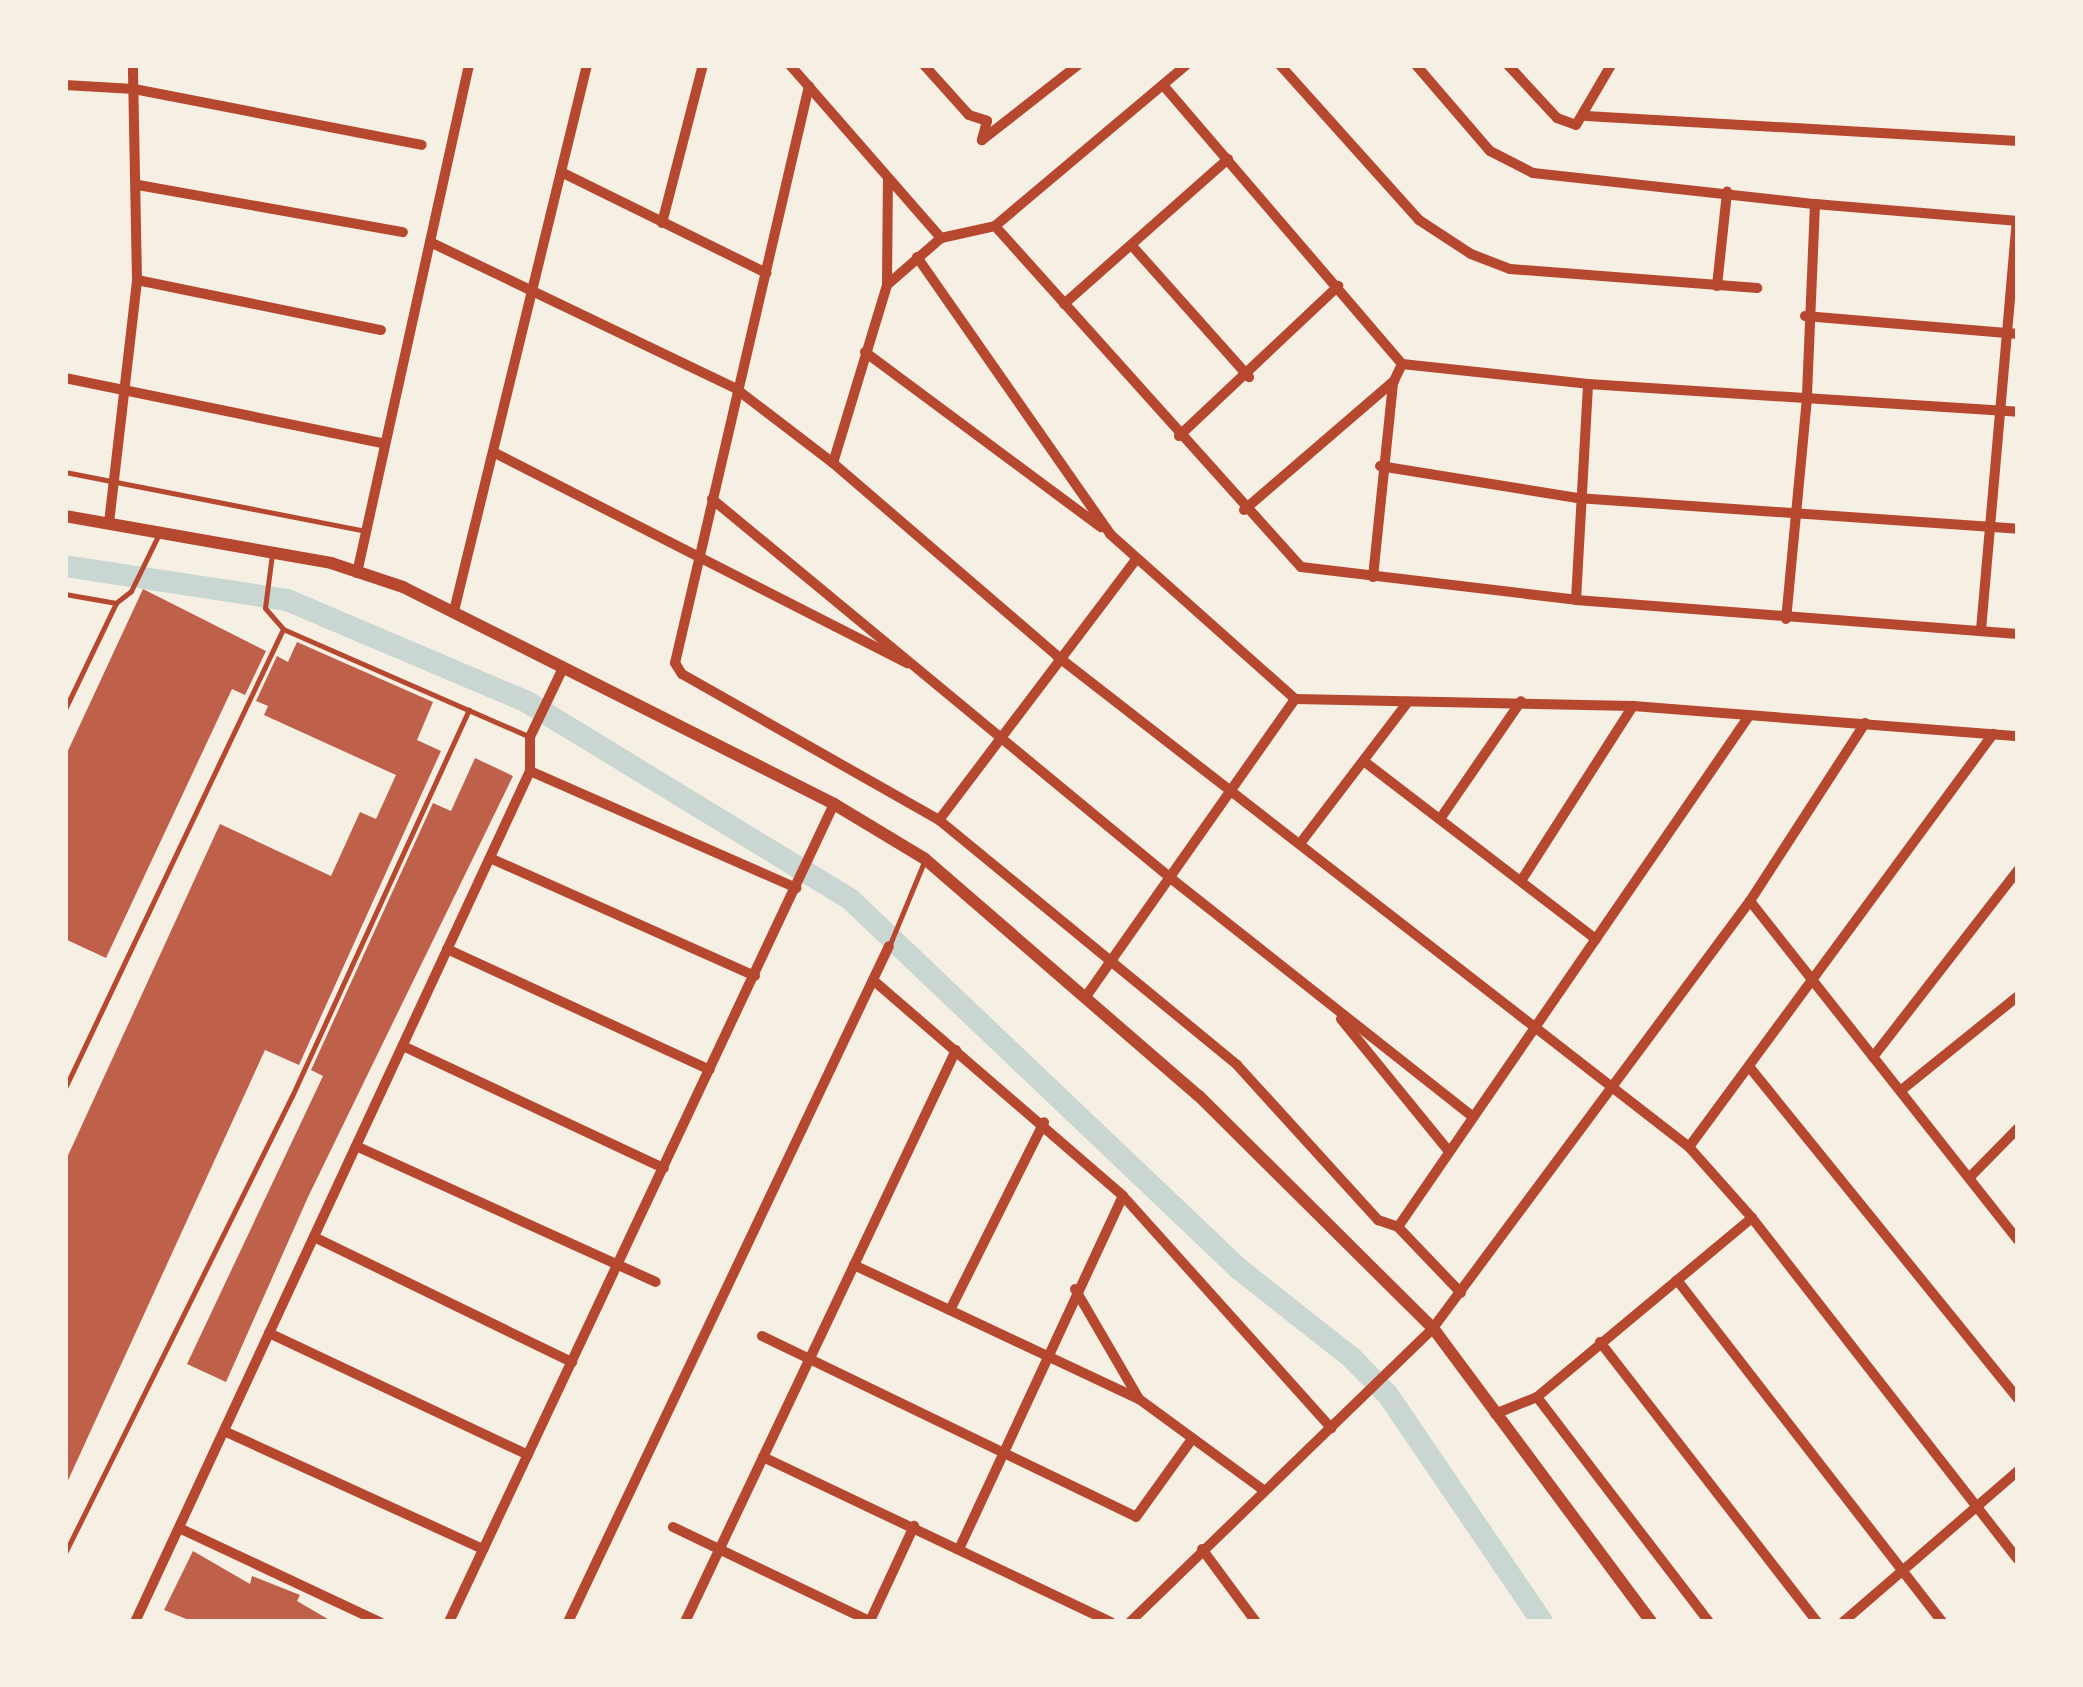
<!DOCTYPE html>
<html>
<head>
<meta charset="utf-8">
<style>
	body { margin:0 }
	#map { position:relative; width:2083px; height:1687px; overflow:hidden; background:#f6efe4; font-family:"Libre Baskerville",serif }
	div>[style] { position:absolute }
	.canal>* { height:22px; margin:-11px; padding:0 11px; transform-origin:11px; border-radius:11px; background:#c9d6d2 }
	.building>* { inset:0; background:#bf614a }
	.service>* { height:5px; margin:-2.5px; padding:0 2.5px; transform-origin:2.5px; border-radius:2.5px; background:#b5482f }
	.minor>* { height:10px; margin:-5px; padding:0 5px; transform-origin:5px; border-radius:5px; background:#b5482f }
	.tertiary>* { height:12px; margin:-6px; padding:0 6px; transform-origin:6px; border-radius:6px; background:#b5482f }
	span { translate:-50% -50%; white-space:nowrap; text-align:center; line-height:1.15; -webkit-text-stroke:10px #f6efe4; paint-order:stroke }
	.frame { position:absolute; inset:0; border:68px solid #f6efe4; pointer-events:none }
</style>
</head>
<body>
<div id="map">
	<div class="canal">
		<i style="left:65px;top:566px;width:225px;rotate:8.7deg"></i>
		<i style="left:287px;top:600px;width:261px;rotate:23deg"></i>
		<i style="left:527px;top:702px;width:380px;rotate:31.4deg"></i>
		<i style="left:851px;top:900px;width:535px;rotate:43.56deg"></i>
		<i style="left:1239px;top:1269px;width:142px;rotate:38.2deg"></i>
		<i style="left:1351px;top:1357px;width:53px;rotate:45.8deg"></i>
		<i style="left:1388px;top:1395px;width:274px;rotate:55.8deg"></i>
	</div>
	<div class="building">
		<i style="clip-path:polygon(143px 589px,266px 651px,245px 695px,232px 689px,106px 958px,65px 939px,65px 757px)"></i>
		<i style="clip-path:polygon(297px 642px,433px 702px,417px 740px,441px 751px,299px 1065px,265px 1050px,65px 1487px,65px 1162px,220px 824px,331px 876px,360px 812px,376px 819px,396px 775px,264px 715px,268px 706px,256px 701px,277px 656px,288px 662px)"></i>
		<i style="clip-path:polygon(475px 758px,513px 776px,308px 1197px,226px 1382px,187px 1364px,323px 1076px,311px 1070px,433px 803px,451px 811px)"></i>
		<i style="clip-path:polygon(193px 1551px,250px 1584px,252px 1576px,300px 1595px,297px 1601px,333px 1622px,194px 1622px,164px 1610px)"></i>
	</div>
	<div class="service">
		<i style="left:65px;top:472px;width:306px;rotate:11.1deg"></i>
		<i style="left:272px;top:554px;width:54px;rotate:97.4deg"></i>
		<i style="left:265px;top:608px;width:28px;rotate:49deg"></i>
		<i style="left:283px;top:629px;width:270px;rotate:23.6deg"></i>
		<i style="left:65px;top:594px;width:52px;rotate:10deg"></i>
		<i style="left:116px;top:603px;width:118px;rotate:115.7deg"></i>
		<i style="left:117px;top:602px;width:18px;rotate:-38deg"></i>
		<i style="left:131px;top:591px;width:61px;rotate:-63.9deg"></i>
		<i style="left:890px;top:944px;width:89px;rotate:-67.5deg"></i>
		<i style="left:65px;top:1088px;width:508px;rotate:-64.59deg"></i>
		<i style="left:65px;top:1553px;width:510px;rotate:-63.59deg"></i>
		<i style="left:292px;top:1096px;width:425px;rotate:-65.4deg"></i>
	</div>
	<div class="minor">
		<i style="left:790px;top:65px;width:230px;rotate:48.9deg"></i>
		<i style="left:924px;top:65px;width:67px;rotate:48deg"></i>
		<i style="left:969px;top:115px;width:19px;rotate:18deg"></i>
		<i style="left:987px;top:121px;width:20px;rotate:105deg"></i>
		<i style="left:982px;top:140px;width:122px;rotate:-38deg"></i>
		<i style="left:1280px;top:65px;width:208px;rotate:48.1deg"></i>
		<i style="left:1419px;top:220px;width:62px;rotate:33.2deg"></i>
		<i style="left:1471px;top:254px;width:42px;rotate:21deg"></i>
		<i style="left:1510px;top:269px;width:248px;rotate:4.4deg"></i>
		<i style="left:1416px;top:65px;width:113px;rotate:49.3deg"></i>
		<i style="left:1490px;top:151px;width:48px;rotate:27.1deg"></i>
		<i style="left:1533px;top:173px;width:284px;rotate:6.3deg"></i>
		<i style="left:1815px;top:204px;width:194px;rotate:92.4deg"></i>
		<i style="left:1807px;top:398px;width:222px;rotate:95.4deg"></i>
		<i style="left:1508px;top:65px;width:72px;rotate:47.2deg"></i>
		<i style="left:1557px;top:118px;width:20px;rotate:20deg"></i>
		<i style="left:1576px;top:125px;width:69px;rotate:-59.7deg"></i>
		<i style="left:65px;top:85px;width:69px;rotate:3.3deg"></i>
		<i style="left:134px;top:89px;width:293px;rotate:11deg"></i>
		<i style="left:1163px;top:85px;width:367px;rotate:49.4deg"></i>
		<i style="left:1402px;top:364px;width:187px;rotate:6.1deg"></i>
		<i style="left:1588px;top:384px;width:431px;rotate:3.7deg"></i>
		<i style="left:809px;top:86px;width:592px;rotate:103.07deg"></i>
		<i style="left:675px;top:663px;width:13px;rotate:58deg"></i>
		<i style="left:682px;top:674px;width:296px;rotate:29.6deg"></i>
		<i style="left:939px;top:820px;width:386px;rotate:39.4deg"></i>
		<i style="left:1237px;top:1065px;width:210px;rotate:47.7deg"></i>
		<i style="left:1378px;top:1220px;width:21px;rotate:19deg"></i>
		<i style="left:1398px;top:1227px;width:91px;rotate:46.3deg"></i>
		<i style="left:1586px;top:116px;width:433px;rotate:3.3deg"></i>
		<i style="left:561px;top:172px;width:229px;rotate:26.2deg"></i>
		<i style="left:138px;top:185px;width:269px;rotate:10.1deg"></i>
		<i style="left:1815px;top:204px;width:204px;rotate:4.8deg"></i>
		<i style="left:662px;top:223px;width:163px;rotate:-75.5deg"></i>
		<i style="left:995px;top:226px;width:458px;rotate:48.1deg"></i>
		<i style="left:1301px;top:567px;width:277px;rotate:6.8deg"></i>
		<i style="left:1576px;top:600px;width:443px;rotate:4.4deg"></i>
		<i style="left:430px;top:242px;width:338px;rotate:25.6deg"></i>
		<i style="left:735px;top:388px;width:123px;rotate:37.4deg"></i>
		<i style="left:833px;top:463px;width:296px;rotate:40.7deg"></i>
		<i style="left:1057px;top:656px;width:800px;rotate:37.84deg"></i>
		<i style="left:1689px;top:1147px;width:95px;rotate:48.4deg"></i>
		<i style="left:1752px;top:1218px;width:433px;rotate:52.1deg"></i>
		<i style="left:1134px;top:248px;width:173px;rotate:48.3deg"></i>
		<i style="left:917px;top:257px;width:338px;rotate:55.1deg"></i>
		<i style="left:1110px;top:534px;width:248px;rotate:41.7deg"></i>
		<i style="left:1295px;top:699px;width:338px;rotate:1.2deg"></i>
		<i style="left:1633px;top:706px;width:386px;rotate:4.5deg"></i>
		<i style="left:137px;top:280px;width:249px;rotate:11.6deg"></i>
		<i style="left:887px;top:285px;width:105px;rotate:-89.5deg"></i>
		<i style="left:1717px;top:286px;width:95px;rotate:-83.9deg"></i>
		<i style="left:1064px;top:304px;width:219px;rotate:-41.5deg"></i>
		<i style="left:1805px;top:316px;width:214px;rotate:4.8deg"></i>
		<i style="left:865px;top:352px;width:294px;rotate:36.6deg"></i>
		<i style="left:65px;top:378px;width:325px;rotate:11.6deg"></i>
		<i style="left:1179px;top:436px;width:219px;rotate:-43.3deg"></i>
		<i style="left:495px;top:453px;width:463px;rotate:27deg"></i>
		<i style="left:833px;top:463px;width:186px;rotate:-73.1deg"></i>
		<i style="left:887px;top:285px;width:72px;rotate:-41deg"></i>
		<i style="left:941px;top:238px;width:55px;rotate:-12.5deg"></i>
		<i style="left:995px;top:226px;width:250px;rotate:-40.1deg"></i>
		<i style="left:1380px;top:466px;width:200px;rotate:9.2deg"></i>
		<i style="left:1577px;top:498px;width:442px;rotate:4deg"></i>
		<i style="left:712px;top:499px;width:598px;rotate:39.57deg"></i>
		<i style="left:1173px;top:880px;width:380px;rotate:38.3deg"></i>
		<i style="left:1244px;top:510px;width:198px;rotate:-40.7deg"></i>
		<i style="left:1394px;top:381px;width:19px;rotate:-65deg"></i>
		<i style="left:109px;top:523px;width:245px;rotate:-83.4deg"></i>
		<i style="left:137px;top:280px;width:215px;rotate:-91.1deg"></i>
		<i style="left:357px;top:573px;width:520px;rotate:-77.57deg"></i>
		<i style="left:1373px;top:577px;width:196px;rotate:-84.1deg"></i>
		<i style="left:1576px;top:600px;width:216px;rotate:-86.8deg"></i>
		<i style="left:454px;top:611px;width:562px;rotate:-76.31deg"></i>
		<i style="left:1981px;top:630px;width:411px;rotate:-85deg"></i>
		<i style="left:563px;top:668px;width:76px;rotate:115.6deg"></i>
		<i style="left:530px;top:737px;width:34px;rotate:90deg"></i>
		<i style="left:530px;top:771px;width:291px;rotate:23.7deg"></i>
		<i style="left:1365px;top:762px;width:291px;rotate:37.5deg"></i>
		<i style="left:1440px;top:819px;width:143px;rotate:-55.5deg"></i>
		<i style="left:939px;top:820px;width:325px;rotate:-52.9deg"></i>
		<i style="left:1302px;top:841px;width:175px;rotate:-52.7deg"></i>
		<i style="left:490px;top:858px;width:290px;rotate:24deg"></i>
		<i style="left:1521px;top:881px;width:208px;rotate:-57.4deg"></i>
		<i style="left:1750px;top:901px;width:432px;rotate:51.7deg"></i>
		<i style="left:447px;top:949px;width:289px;rotate:24.7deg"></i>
		<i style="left:873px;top:980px;width:330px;rotate:40.8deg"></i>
		<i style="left:1123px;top:1196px;width:312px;rotate:48.1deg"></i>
		<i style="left:1087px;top:995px;width:362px;rotate:-54.9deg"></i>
		<i style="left:1341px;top:1019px;width:169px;rotate:50.8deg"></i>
		<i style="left:403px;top:1046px;width:288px;rotate:25.1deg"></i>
		<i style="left:1873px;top:1057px;width:237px;rotate:-52.2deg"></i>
		<i style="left:1751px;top:1069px;width:424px;rotate:51deg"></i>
		<i style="left:1904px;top:1088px;width:146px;rotate:-38.9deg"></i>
		<i style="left:356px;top:1146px;width:329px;rotate:24.4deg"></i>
		<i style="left:1689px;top:1147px;width:513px;rotate:-53.64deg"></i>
		<i style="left:1971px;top:1176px;width:67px;rotate:-45.6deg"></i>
		<i style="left:1398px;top:1227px;width:620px;rotate:-55.52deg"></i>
		<i style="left:314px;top:1237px;width:287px;rotate:25.9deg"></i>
		<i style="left:854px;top:1265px;width:315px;rotate:25.2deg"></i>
		<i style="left:1677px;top:1280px;width:433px;rotate:52.2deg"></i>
		<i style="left:1075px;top:1289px;width:127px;rotate:59.8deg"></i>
		<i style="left:1139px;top:1399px;width:152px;rotate:36.2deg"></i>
		<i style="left:950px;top:1310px;width:210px;rotate:-63.4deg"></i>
		<i style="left:269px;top:1333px;width:286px;rotate:25.2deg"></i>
		<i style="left:762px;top:1336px;width:415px;rotate:25.8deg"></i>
		<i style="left:1136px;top:1517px;width:96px;rotate:-54.3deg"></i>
		<i style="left:1600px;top:1342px;width:354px;rotate:52.2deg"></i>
		<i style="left:1537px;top:1397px;width:283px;rotate:52.6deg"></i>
		<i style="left:1495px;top:1414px;width:45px;rotate:-22deg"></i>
		<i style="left:1537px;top:1397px;width:280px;rotate:-39.8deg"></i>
		<i style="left:224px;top:1431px;width:285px;rotate:24.5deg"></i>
		<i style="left:763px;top:1457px;width:385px;rotate:25.4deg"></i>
		<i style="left:673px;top:1527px;width:220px;rotate:25.6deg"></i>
		<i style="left:179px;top:1528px;width:222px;rotate:25.1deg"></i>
		<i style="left:960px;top:1547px;width:387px;rotate:-65.1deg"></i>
		<i style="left:1202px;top:1549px;width:91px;rotate:53.5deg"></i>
		<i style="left:870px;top:1621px;width:105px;rotate:-65.1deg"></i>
		<i style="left:135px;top:1622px;width:938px;rotate:-65.1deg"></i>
		<i style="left:449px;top:1622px;width:904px;rotate:-64.8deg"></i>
		<i style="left:568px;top:1622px;width:748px;rotate:-64.6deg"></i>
		<i style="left:685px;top:1622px;width:633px;rotate:-64.65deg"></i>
		<i style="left:1130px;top:1622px;width:422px;rotate:-44.1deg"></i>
		<i style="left:1433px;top:1328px;width:532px;rotate:-53.41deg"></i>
		<i style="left:1750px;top:901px;width:212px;rotate:-57.1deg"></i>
		<i style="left:1843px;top:1622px;width:231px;rotate:-40.8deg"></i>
	</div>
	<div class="tertiary">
		<i style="left:65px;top:516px;width:270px;rotate:10deg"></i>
		<i style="left:331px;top:563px;width:76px;rotate:18.4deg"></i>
		<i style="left:403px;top:587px;width:483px;rotate:26.7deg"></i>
		<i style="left:834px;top:804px;width:106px;rotate:31.1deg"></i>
		<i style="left:925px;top:859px;width:362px;rotate:40.9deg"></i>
		<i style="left:1199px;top:1096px;width:330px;rotate:44.8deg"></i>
		<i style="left:1433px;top:1328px;width:366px;rotate:53.4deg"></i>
	</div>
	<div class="frame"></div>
</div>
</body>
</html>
